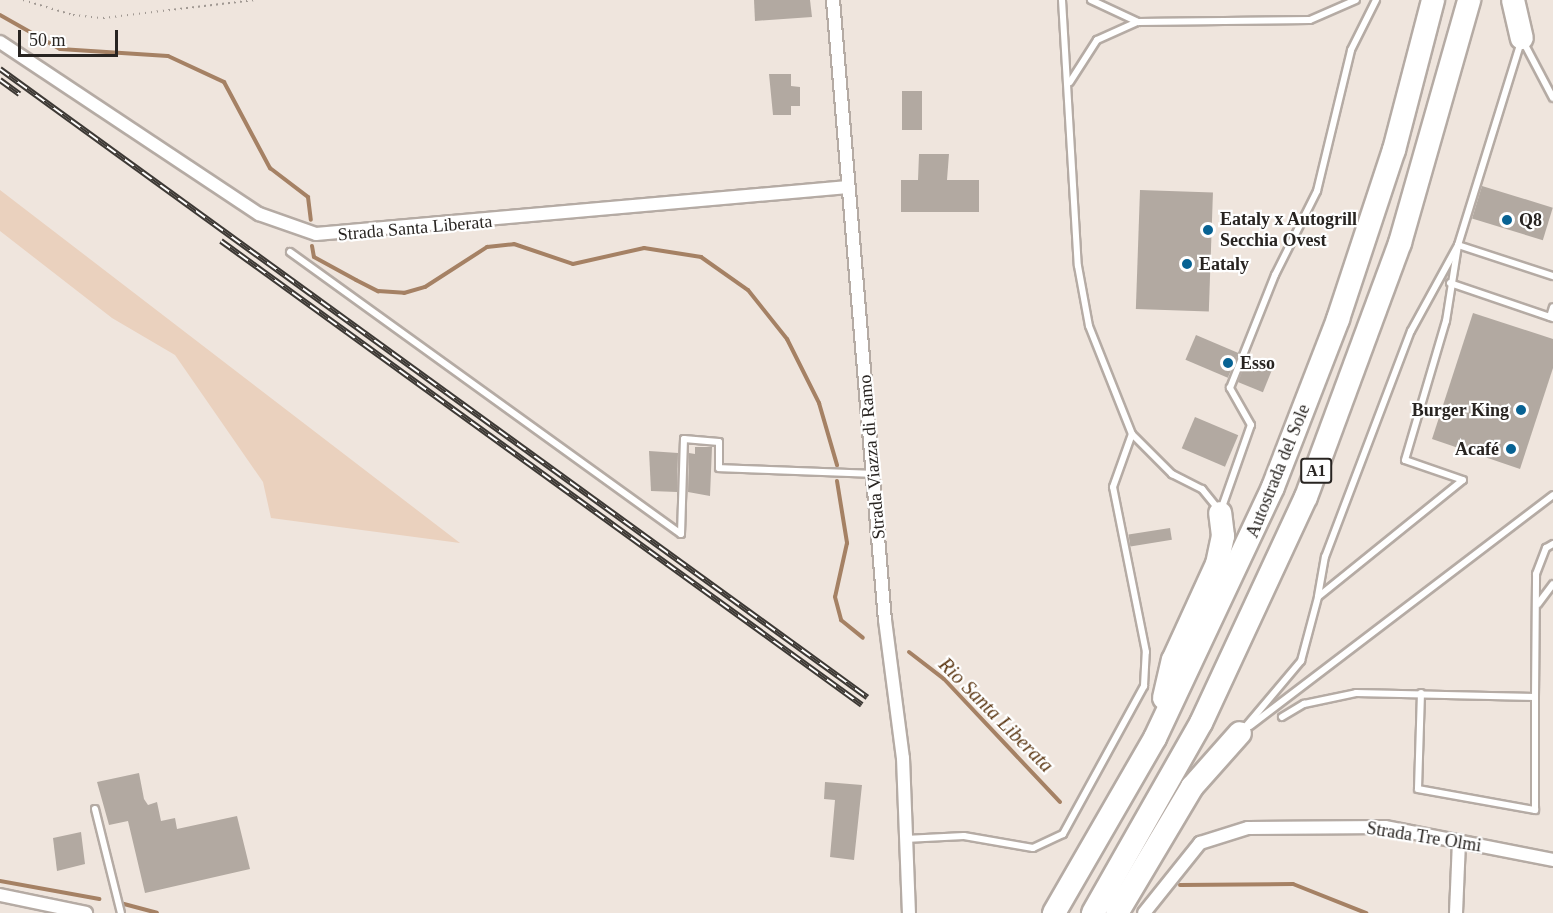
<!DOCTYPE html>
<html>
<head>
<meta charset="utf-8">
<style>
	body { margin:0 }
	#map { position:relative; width:1553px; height:913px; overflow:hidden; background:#efe5dd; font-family:"Times New Roman",serif }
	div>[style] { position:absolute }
	.green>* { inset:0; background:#ead1be }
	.stream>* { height:4px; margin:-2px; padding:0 2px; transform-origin:2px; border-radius:2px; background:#a58164 }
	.building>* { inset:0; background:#b2a9a1; transform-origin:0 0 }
	.path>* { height:2px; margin-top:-1px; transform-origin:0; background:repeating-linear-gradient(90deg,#a19993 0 1.5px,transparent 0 6px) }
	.roads { filter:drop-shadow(2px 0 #b5aba4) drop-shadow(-2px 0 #b5aba4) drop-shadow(0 2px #b5aba4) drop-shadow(0 -2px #b5aba4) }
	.lane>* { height:6px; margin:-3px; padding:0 3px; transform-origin:3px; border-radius:3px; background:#fff }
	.street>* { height:12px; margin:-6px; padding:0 6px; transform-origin:6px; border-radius:6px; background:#fff }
	.highway>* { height:22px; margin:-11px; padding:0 11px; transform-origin:11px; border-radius:11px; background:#fff }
	.rail>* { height:6px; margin-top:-3px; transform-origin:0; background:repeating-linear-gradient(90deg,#fff 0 11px,#3d3935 0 22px); box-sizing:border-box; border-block:2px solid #3d3935 }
	.dots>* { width:16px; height:16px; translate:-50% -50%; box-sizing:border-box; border:3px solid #fff; border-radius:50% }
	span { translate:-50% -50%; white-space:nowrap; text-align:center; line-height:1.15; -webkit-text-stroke:4.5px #fff; paint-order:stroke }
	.shield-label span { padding:2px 4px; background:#fff; border:2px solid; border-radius:4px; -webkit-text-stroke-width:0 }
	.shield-label { font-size:16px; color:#282421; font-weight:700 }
	.poi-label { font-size:18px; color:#282421; font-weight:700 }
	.left { translate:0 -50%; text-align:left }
	.right { translate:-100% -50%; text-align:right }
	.street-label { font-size:18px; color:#282421 }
	.water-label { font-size:20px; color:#5b3612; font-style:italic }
	.scale { position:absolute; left:18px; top:30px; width:100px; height:27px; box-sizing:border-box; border:3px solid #282421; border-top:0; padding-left:8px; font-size:18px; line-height:21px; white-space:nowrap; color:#282421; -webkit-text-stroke:4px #fff; paint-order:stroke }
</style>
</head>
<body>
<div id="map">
	<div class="green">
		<i style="clip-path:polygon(0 190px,460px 543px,271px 518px,263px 482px,175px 355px,112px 318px,0 231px)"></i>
	</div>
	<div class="stream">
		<i style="left:0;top:15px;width:69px;rotate:29.5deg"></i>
		<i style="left:60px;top:49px;width:108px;rotate:3.7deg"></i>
		<i style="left:168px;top:56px;width:62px;rotate:24.9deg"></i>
		<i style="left:224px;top:82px;width:98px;rotate:61.9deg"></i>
		<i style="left:270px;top:168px;width:48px;rotate:37.3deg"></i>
		<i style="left:308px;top:197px;width:23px;rotate:83deg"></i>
		<i style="left:312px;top:246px;width:11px;rotate:80deg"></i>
		<i style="left:314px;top:257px;width:48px;rotate:28.7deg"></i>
		<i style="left:356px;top:280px;width:25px;rotate:27deg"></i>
		<i style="left:378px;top:291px;width:26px;rotate:4deg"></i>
		<i style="left:404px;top:293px;width:22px;rotate:-16deg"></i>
		<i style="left:425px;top:287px;width:74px;rotate:-32.8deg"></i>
		<i style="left:487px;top:247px;width:27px;rotate:-6deg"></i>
		<i style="left:514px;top:244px;width:62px;rotate:18.7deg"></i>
		<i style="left:573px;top:264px;width:73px;rotate:-12.7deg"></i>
		<i style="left:644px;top:248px;width:58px;rotate:9deg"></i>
		<i style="left:701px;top:257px;width:57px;rotate:35.1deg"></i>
		<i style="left:748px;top:290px;width:63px;rotate:51.5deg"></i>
		<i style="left:787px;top:339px;width:72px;rotate:63.4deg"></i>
		<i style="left:819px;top:403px;width:65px;rotate:73.8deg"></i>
		<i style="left:837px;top:481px;width:63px;rotate:80.8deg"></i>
		<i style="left:847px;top:543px;width:55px;rotate:102.5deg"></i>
		<i style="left:835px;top:597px;width:24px;rotate:75deg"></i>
		<i style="left:841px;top:620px;width:28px;rotate:39deg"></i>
		<i style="left:909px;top:652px;width:44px;rotate:37.6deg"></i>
		<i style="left:944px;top:679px;width:169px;rotate:46.7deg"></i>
		<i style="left:0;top:881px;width:101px;rotate:10.3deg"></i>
		<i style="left:1180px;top:885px;width:113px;rotate:-0.5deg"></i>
		<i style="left:1293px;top:884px;width:79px;rotate:21.7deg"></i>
		<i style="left:124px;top:904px;width:34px;rotate:15deg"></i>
	</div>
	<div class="building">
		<i style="clip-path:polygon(754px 0,810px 0,812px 17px,755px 21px)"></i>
		<i style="clip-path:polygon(769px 74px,791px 74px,791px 86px,800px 87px,800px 106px,791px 106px,791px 115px,773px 115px)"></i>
		<i style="left:922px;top:91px;width:39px;height:20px;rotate:90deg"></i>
		<i style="clip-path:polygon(919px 154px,949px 154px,947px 180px,979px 180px,979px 212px,901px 212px,901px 180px,918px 180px)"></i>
		<i style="left:1482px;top:186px;width:74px;height:34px;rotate:17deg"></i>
		<i style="left:1140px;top:190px;width:73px;height:119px;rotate:2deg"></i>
		<i style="clip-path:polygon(1473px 313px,1553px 339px,1553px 368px,1520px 469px,1432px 439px)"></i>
		<i style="left:1196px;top:335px;width:46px;height:27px;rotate:23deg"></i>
		<i style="left:1248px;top:357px;width:27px;height:27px;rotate:22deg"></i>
		<i style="left:1195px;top:417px;width:47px;height:34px;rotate:23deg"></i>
		<i style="clip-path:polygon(695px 447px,712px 447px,710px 496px,688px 492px,689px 453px,695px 454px)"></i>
		<i style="clip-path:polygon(649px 451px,678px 453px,677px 492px,651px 491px)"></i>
		<i style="left:1170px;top:528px;width:12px;height:42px;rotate:81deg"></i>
		<i style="clip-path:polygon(139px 773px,144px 799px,148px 805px,157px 802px,161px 821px,175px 818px,177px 829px,237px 816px,250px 869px,145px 893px,128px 821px,109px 825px,97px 782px)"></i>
		<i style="clip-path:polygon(825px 782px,862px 785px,854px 860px,830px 857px,835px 800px,824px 799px)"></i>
		<i style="clip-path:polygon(81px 832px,85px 864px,57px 871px,53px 838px)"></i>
	</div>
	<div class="path">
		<i style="left:23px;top:0;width:52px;rotate:16.7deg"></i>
		<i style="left:73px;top:15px;width:30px;rotate:6deg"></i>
		<i style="left:103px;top:18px;width:153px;rotate:-6.8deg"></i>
	</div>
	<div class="roads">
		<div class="lane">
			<i style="left:1062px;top:0;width:266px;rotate:86.6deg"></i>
			<i style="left:1078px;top:266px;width:61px;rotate:79.6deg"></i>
			<i style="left:1089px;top:326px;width:116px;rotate:68.3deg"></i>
			<i style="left:1132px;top:434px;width:57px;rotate:45deg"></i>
			<i style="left:1172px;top:474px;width:34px;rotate:27deg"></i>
			<i style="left:1202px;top:489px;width:26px;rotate:51deg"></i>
			<i style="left:1091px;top:0;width:52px;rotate:25.1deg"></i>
			<i style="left:1138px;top:22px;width:172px;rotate:-0.7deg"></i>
			<i style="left:1310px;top:20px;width:50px;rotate:-23.5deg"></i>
			<i style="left:1524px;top:43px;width:62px;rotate:62.2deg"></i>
			<i style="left:1070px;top:82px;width:50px;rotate:-57.3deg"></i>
			<i style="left:1097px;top:40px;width:44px;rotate:-24.2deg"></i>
			<i style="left:290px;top:252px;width:482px;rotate:35.8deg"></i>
			<i style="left:681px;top:534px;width:95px;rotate:-88.2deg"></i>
			<i style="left:684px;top:439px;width:35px;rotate:5deg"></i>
			<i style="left:719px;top:442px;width:26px;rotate:90deg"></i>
			<i style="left:719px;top:468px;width:154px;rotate:2.2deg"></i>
			<i style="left:1450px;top:283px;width:109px;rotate:18.8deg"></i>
			<i style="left:1550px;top:317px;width:10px;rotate:-73deg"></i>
			<i style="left:1221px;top:510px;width:90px;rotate:-70.6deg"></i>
			<i style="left:1251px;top:425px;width:43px;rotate:-119.6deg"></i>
			<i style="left:1230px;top:388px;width:122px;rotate:-68.3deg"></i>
			<i style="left:1275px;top:275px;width:94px;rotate:-63.4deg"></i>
			<i style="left:1317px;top:191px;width:145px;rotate:-76.4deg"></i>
			<i style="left:1351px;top:50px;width:56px;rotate:-63.4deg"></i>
			<i style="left:1318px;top:596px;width:40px;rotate:-80deg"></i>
			<i style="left:1325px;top:557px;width:242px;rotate:-69.2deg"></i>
			<i style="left:1411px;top:331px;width:98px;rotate:-61.3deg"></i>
			<i style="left:1458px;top:245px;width:100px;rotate:18.1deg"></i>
			<i style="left:1538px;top:604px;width:25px;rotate:-53deg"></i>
			<i style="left:1421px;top:693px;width:96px;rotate:91.8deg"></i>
			<i style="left:1418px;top:789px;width:119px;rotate:10.2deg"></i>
			<i style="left:1535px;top:810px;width:113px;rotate:-90deg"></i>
			<i style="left:1282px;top:717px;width:26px;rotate:-31deg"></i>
			<i style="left:1304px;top:704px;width:53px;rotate:-11.9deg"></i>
			<i style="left:1356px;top:693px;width:179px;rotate:1.3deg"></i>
			<i style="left:1535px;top:697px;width:123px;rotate:-89.5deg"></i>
			<i style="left:1536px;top:574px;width:28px;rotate:-69deg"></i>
			<i style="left:1546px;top:548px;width:8px;rotate:-30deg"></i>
			<i style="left:1250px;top:726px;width:381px;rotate:-37.3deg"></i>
			<i style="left:1242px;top:731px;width:92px;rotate:-49.9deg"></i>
			<i style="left:1301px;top:661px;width:66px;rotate:-75.1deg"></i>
			<i style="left:1318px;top:597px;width:186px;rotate:-38.9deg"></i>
			<i style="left:1463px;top:480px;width:61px;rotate:-161deg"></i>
			<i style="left:1405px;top:460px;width:145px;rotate:-73.6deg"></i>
			<i style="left:1446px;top:321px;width:77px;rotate:-81deg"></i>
			<i style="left:1458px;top:245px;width:214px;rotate:-72.8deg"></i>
			<i style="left:95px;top:809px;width:107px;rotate:76deg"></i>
			<i style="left:905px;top:839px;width:59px;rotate:-2.9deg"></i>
			<i style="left:964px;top:836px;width:70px;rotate:9.9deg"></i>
			<i style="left:1033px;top:848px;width:33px;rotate:-25deg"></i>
			<i style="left:1063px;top:834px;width:169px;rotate:-61.3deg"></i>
			<i style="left:1144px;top:686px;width:34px;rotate:-87deg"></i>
			<i style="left:1146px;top:652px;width:168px;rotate:-101.3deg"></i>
			<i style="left:1113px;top:487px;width:56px;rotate:-70.3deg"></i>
		</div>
		<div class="street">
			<i style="left:833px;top:0;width:622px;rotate:85.21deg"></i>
			<i style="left:885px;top:620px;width:139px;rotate:82.6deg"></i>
			<i style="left:903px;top:758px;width:155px;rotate:87.8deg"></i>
			<i style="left:0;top:42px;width:311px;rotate:33.6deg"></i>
			<i style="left:259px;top:214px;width:60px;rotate:19.3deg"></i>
			<i style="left:316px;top:234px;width:534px;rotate:-5.05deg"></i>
			<i style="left:0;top:895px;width:88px;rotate:11.8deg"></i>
			<i style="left:1144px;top:913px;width:90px;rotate:-51.3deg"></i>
			<i style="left:1200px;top:843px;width:50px;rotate:-17.4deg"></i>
			<i style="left:1248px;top:828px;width:137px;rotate:-0.4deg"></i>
			<i style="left:1385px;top:827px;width:171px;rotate:11.1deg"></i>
			<i style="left:1456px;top:913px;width:71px;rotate:-87.6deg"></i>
		</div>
		<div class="highway">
			<i style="left:1513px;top:0;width:39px;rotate:77deg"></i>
			<i style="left:1164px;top:698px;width:39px;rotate:-77deg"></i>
			<i style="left:1173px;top:660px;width:106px;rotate:-65.4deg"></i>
			<i style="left:1217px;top:564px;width:29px;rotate:-78deg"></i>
			<i style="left:1223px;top:536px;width:23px;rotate:-97deg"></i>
			<i style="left:1054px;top:913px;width:202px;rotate:-60deg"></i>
			<i style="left:1155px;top:738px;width:277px;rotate:-64.8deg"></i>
			<i style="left:1273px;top:487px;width:180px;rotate:-68.8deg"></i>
			<i style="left:1338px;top:319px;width:178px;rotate:-71.7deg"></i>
			<i style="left:1394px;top:150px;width:155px;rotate:-75.4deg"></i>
			<i style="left:1093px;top:913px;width:219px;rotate:-60.4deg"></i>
			<i style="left:1201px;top:723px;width:249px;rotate:-65.1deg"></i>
			<i style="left:1306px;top:497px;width:271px;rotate:-69.7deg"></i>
			<i style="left:1400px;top:243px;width:253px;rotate:-74.1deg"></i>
			<i style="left:1117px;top:913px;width:147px;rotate:-59.2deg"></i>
			<i style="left:1192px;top:787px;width:72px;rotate:-48.4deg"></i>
		</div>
	</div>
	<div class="rail">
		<i style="left:0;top:69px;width:1071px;rotate:35.92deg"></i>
		<i style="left:0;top:80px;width:24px;rotate:36deg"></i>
		<i style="left:221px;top:241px;width:791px;rotate:35.9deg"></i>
	</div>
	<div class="dots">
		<i style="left:1507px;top:220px;background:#076293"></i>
		<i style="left:1208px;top:230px;background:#076293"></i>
		<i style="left:1187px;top:264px;background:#076293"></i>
		<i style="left:1228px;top:363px;background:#076293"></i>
		<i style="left:1521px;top:410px;background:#076293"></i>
		<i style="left:1511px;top:449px;background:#076293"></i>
	</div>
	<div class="shield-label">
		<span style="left:1316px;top:471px">A1</span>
	</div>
	<div class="poi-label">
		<span class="left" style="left:1220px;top:230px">Eataly x Autogrill<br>Secchia Ovest</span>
		<span class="left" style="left:1519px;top:220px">Q8</span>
		<span class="left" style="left:1199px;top:264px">Eataly</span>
		<span class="left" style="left:1240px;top:363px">Esso</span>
		<span class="right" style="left:1509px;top:410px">Burger King</span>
		<span class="right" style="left:1499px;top:449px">Acafé</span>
	</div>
	<div class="street-label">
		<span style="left:415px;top:228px;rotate:-5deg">Strada Santa Liberata</span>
		<span style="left:872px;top:457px;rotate:-95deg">Strada Viazza di Ramo</span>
		<span style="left:1278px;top:471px;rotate:-68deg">Autostrada del Sole</span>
		<span style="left:1424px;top:837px;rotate:9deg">Strada Tre Olmi</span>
	</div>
	<div class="water-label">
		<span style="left:996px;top:715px;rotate:45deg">Rio Santa Liberata</span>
	</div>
	<div class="scale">50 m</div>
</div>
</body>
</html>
